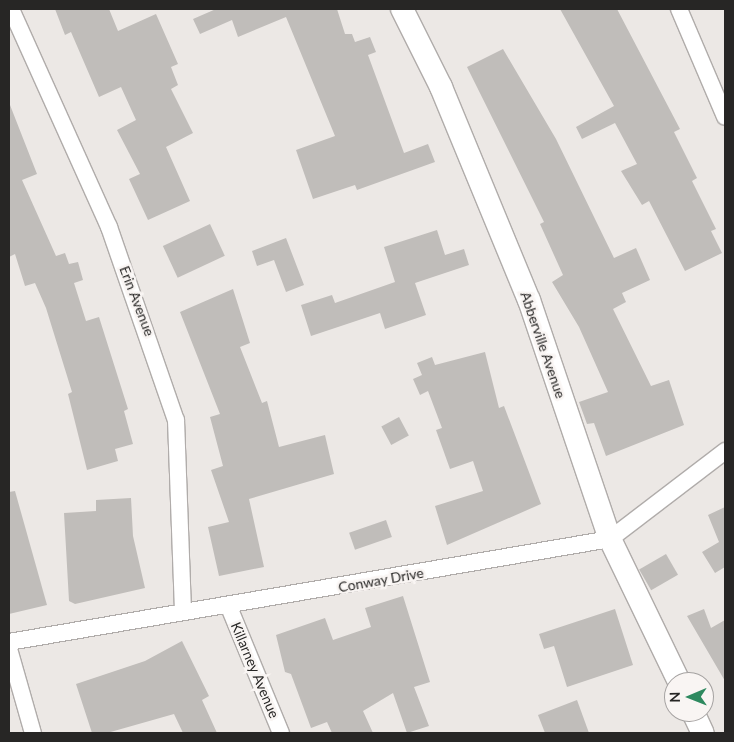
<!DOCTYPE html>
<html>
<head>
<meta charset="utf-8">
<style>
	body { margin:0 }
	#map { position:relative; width:734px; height:742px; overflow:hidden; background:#ece8e5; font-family:Lato,sans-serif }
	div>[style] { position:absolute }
	.building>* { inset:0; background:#c0bdba; transform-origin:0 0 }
	.roads { filter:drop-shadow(1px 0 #b0acaa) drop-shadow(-1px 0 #b0acaa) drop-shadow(0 1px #b0acaa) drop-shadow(0 -1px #b0acaa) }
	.street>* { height:16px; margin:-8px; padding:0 8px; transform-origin:8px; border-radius:8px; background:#fff }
	.secondary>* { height:22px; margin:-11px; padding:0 11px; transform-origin:11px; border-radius:11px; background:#fff }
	span { translate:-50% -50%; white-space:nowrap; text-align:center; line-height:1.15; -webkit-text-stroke:5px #f9f5f3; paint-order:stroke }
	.street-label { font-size:14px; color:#272625 }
	.frame { position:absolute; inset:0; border:10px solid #272625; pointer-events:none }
	.north { position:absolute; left:664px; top:672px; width:50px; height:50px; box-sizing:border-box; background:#f9f5f3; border:1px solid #a5a2a1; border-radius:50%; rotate:269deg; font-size:14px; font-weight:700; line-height:20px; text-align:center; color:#272625 }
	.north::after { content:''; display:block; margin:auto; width:18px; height:22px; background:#2e895f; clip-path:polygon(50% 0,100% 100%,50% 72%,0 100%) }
</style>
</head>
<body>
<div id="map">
	<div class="building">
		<i style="clip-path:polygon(55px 9px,109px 9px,118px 31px,156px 14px,178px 64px,171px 67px,178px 85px,171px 89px,193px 133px,166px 147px,190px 201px,148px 220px,129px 179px,140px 174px,117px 130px,136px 120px,121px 87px,99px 97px,71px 32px,65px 35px)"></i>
		<i style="clip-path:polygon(216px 9px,337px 9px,345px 34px,352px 34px,355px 42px,370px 37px,376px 52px,368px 55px,404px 153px,428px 144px,435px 162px,357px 190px,355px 185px,313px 199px,296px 150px,335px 136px,286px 17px,238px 37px,232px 20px,200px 34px,193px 19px)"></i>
		<i style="clip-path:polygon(560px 9px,617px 9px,680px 129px,674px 132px,697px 178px,692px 181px,716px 229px,711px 231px,722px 253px,685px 271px,649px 201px,642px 205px,621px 171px,637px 164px,615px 123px,582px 139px,576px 127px,614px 106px)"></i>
		<i style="clip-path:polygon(503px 49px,556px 139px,614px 258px,636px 248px,650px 280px,622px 293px,626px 302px,613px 309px,651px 386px,669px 380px,684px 425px,606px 456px,594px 423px,587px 424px,579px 402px,608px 392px,579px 327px,552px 282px,563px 275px,540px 224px,544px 222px,467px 67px)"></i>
		<i style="clip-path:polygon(10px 105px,37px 174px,22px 180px,56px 256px,65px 253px,69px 264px,78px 262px,83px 280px,74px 283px,86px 321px,99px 317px,128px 409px,124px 411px,133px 444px,115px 449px,118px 461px,87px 470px,68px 394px,72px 392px,46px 308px,35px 283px,25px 286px,15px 254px,9px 257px)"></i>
		<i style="left:210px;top:224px;width:35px;height:52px;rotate:65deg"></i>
		<i style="clip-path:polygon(437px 230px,445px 255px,464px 249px,469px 265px,415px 283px,426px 315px,385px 329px,380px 313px,311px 336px,301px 305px,332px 295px,335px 303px,395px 282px,384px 247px)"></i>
		<i style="clip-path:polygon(286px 238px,304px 285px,286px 292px,274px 260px,257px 266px,252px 251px)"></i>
		<i style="clip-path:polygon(233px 289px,250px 343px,240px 347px,262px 403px,267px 401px,279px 447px,325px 435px,334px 474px,249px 499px,264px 567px,219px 576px,208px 527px,229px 522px,211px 470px,223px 466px,210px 417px,220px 414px,180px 312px)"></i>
		<i style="clip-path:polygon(485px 352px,499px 408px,504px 406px,541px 504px,447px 545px,435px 506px,483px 491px,473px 461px,450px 469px,436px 430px,442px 428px,428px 391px,420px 395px,413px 379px,422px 375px,417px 363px,432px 357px,435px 365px)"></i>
		<i style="left:399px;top:417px;width:21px;height:20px;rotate:62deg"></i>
		<i style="clip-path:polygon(15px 491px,47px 605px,9px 614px,9px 492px)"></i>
		<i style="clip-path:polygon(131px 498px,133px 536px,145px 588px,75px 604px,69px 601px,64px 513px,96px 511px,96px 500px)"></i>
		<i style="clip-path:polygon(725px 507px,725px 567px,715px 573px,702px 552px,719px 542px,708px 515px)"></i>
		<i style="left:386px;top:520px;width:18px;height:39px;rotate:71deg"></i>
		<i style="left:666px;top:554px;width:24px;height:31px;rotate:60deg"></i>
		<i style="clip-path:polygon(403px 596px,430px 682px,414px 687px,429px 726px,407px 733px,393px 693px,363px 711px,373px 733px,332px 733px,327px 722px,311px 728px,291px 674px,285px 672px,276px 635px,325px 618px,333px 640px,371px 627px,365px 608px)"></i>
		<i style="clip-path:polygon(615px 609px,633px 665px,567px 687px,554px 646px,544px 649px,539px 634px)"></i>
		<i style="clip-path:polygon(704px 609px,711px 628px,725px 620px,725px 681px,687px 616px)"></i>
		<i style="clip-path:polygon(182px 641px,209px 696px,202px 700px,217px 733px,183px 733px,174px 714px,107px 733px,92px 733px,76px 684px,145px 661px)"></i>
		<i style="clip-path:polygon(577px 700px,589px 733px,545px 733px,538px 715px)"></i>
	</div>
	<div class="roads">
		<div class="street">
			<i style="left:11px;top:9px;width:239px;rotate:65.8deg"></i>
			<i style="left:109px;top:227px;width:204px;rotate:70.9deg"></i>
			<i style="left:176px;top:420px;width:192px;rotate:87.9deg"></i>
			<i style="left:679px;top:9px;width:117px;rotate:66.9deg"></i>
			<i style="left:229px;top:607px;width:136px;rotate:67.6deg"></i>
			<i style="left:9px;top:642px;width:610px;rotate:-9.72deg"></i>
			<i style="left:610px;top:539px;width:145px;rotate:-37.4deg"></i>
			<i style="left:9px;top:649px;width:87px;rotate:74.1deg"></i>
		</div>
		<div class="secondary">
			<i style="left:402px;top:9px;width:87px;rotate:63.4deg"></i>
			<i style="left:441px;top:87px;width:230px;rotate:67.6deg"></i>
			<i style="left:529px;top:300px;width:252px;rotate:71.3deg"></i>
			<i style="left:610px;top:539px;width:159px;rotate:64.2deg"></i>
			<i style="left:693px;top:712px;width:23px;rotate:65deg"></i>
		</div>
	</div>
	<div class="street-label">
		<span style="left:137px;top:301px;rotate:69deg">Erin Avenue</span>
		<span style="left:543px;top:345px;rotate:71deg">Abberville Avenue</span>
		<span style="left:381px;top:580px;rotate:-10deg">Conway Drive</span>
		<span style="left:255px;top:670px;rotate:67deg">Killarney Avenue</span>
	</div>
	<div class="frame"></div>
	<div class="north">N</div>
</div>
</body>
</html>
